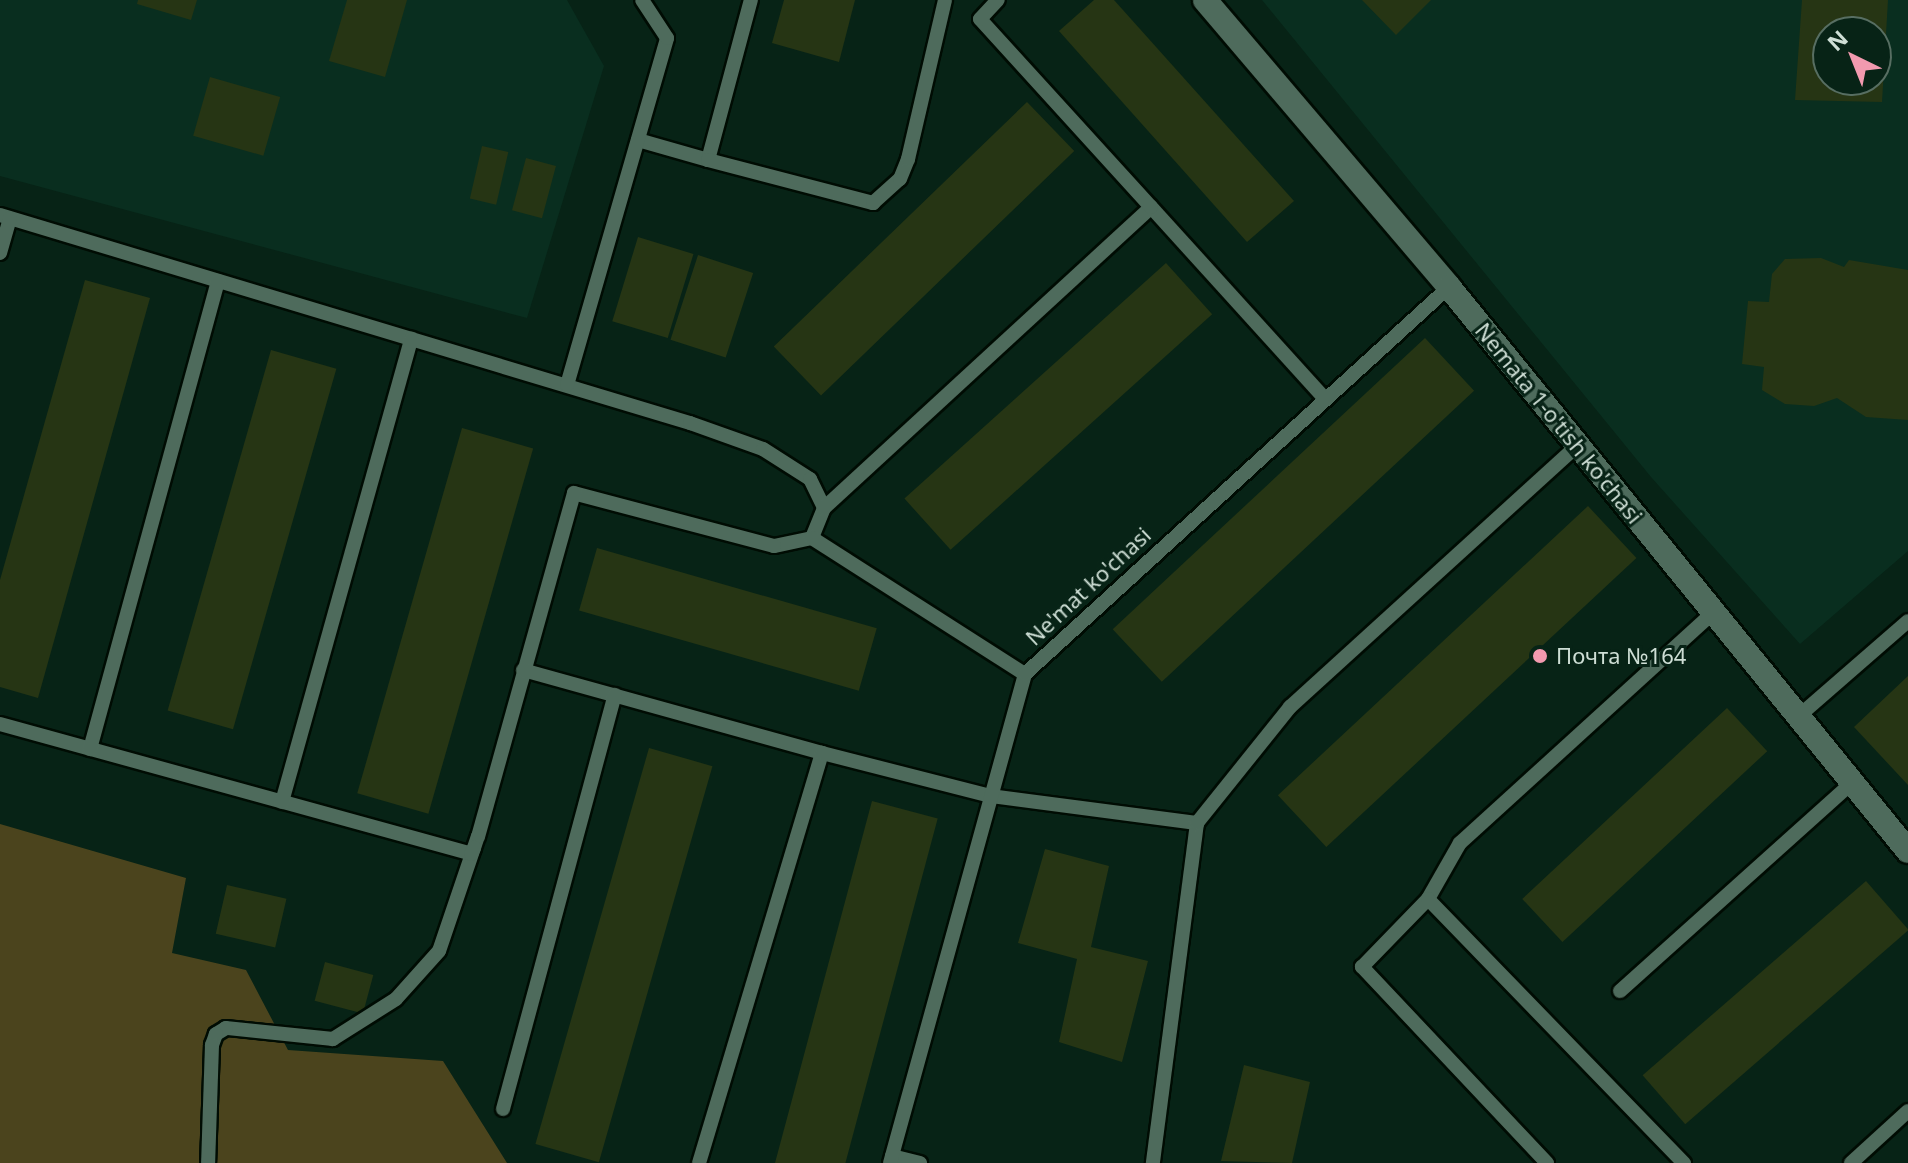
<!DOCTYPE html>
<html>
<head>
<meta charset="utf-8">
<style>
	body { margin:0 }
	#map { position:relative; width:1908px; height:1163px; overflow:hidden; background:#072316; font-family:"Noto Sans",sans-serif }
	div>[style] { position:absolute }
	.built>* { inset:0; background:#092e1f }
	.forest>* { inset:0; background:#4b441d }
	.building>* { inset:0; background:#263514; transform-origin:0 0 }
	.roads { filter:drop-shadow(2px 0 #000c03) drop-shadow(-2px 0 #000c03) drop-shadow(0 2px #000c03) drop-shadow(0 -2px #000c03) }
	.service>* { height:14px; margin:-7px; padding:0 7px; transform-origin:7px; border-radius:7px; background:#4e6b5c }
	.minor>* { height:24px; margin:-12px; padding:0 12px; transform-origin:12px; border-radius:12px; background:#4e6b5c }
	.dots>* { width:22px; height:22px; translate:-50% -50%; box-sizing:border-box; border:4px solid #072316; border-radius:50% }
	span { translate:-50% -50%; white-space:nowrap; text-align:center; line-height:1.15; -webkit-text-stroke:6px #072316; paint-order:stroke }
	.street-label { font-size:22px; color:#ceded5 }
	.poi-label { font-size:22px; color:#ceded5 }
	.left { translate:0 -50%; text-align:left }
	.north { position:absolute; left:1812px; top:16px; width:80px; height:80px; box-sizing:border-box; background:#072316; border:2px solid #576e62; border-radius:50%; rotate:317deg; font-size:22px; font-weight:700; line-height:32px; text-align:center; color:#ceded5 }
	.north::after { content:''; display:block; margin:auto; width:28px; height:36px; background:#f29aaf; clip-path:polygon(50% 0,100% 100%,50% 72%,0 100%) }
</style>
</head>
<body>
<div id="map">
	<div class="built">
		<i style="clip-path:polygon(0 0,567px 0,604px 66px,527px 318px,0 176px)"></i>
		<i style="clip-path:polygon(evenodd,1262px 0,1908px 0,1908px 551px,1800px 644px,1651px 477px,1262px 0,1828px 32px,1876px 32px,1876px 80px,1828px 80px,1828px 32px)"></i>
	</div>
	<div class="forest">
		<i style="clip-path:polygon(0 824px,186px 878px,172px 953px,246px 970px,288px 1050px,443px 1061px,507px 1163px,0 1163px)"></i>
	</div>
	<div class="building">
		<i style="clip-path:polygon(138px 0,197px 0,191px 20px,137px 4px)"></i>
		<i style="clip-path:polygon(347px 0,407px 0,385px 77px,329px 61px)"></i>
		<i style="clip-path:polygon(784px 0,855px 0,839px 62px,772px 43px)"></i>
		<i style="clip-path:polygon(1094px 0,1114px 0,1294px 201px,1247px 242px,1059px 31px)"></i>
		<i style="clip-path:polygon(1362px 0,1431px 0,1396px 35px)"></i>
		<i style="clip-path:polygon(evenodd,1802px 0,1888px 0,1882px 102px,1795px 100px,1802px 0,1828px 32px,1876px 32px,1876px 80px,1828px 80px,1828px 32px)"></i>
		<i style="left:210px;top:77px;width:73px;height:61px;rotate:16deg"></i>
		<i style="left:1027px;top:102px;width:68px;height:352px;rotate:46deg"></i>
		<i style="left:482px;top:146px;width:27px;height:54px;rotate:13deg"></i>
		<i style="left:526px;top:158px;width:31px;height:54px;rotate:15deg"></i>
		<i style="left:638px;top:237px;width:58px;height:88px;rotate:17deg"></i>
		<i style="left:698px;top:255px;width:58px;height:89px;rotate:18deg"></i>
		<i style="clip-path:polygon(1821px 258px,1844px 267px,1849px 260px,1908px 270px,1908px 420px,1866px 417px,1837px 398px,1814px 406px,1785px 404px,1762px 390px,1764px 367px,1742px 364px,1748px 301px,1769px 302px,1772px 274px,1785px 259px)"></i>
		<i style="left:1166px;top:263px;width:69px;height:352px;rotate:48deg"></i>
		<i style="clip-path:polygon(85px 280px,150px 298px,38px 698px,0 687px,0 580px)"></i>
		<i style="left:1425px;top:338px;width:72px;height:427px;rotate:47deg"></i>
		<i style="left:271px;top:350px;width:68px;height:375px;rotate:16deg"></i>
		<i style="left:462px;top:428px;width:74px;height:380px;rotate:16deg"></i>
		<i style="left:1588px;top:506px;width:71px;height:424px;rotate:47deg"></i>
		<i style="left:597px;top:548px;width:291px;height:65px;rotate:16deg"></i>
		<i style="clip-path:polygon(1908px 676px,1908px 785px,1854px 727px)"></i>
		<i style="left:1727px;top:708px;width:59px;height:280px;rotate:47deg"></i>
		<i style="left:649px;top:748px;width:66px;height:412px;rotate:16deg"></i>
		<i style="left:872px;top:801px;width:68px;height:375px;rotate:15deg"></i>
		<i style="clip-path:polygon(1045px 849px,1109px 866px,1091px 947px,1148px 961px,1122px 1062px,1059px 1042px,1077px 959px,1018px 943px)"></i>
		<i style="left:1866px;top:881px;width:65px;height:296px;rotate:49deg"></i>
		<i style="left:227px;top:885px;width:61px;height:50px;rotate:13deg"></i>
		<i style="left:325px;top:962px;width:50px;height:40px;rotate:15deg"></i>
		<i style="clip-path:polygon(1244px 1065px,1310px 1082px,1292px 1163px,1221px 1161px)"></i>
	</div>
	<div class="roads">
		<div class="service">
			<i style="left:638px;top:140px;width:73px;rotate:15.9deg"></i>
			<i style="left:708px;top:160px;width:166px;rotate:-75deg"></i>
			<i style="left:708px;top:160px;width:171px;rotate:14.6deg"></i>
			<i style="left:873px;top:203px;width:36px;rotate:-42deg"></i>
			<i style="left:900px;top:179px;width:22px;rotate:-68deg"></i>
			<i style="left:908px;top:159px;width:163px;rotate:-76.9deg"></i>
			<i style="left:1151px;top:207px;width:258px;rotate:47.8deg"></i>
			<i style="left:0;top:215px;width:721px;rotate:16.78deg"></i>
			<i style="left:690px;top:423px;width:77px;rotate:19.6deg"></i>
			<i style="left:763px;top:449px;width:56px;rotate:32.6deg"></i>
			<i style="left:810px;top:479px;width:32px;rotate:64deg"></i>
			<i style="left:824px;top:508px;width:32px;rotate:112deg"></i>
			<i style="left:812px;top:538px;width:39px;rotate:168deg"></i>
			<i style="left:774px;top:546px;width:207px;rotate:-165.2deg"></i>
			<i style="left:574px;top:493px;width:356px;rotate:105.6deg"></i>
			<i style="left:478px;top:836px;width:121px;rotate:108.7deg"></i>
			<i style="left:439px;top:951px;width:64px;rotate:131.9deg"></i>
			<i style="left:396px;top:999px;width:75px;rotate:147.6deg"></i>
			<i style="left:333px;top:1039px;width:108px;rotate:-174.1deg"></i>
			<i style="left:226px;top:1028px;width:12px;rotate:149deg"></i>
			<i style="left:216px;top:1034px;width:12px;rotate:110deg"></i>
			<i style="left:212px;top:1045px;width:118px;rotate:91.9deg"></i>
			<i style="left:0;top:253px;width:36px;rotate:-74deg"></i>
			<i style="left:567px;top:385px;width:361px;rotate:-73.9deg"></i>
			<i style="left:667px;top:38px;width:45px;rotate:-123.3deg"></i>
			<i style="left:824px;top:508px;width:444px;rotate:-42.6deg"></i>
			<i style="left:1151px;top:207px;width:254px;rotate:-132.3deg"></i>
			<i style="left:980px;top:19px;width:26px;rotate:-47deg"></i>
			<i style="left:812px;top:538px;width:253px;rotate:32.6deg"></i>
			<i style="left:523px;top:670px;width:310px;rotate:15.5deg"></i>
			<i style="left:822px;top:753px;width:428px;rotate:106.7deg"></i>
			<i style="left:1800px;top:715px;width:143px;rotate:-41deg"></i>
			<i style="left:0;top:724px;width:489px;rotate:15.4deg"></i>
			<i style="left:471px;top:854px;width:7px;rotate:-63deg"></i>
			<i style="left:90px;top:749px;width:485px;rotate:-74.7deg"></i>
			<i style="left:822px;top:753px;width:174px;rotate:14.3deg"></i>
			<i style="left:991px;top:796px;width:208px;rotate:7.5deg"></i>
			<i style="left:1197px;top:823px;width:343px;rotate:97.4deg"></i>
			<i style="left:282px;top:802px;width:481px;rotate:-74.4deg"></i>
			<i style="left:1197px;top:823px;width:149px;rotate:-51.3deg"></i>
			<i style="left:1290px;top:707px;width:389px;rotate:-42.3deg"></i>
			<i style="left:1428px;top:899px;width:64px;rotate:-60.3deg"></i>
			<i style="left:1460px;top:843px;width:341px;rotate:-42.3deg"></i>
			<i style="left:1620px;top:991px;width:313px;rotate:-41.9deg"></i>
			<i style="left:503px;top:1109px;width:429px;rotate:-74.9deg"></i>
			<i style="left:892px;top:1156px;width:29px;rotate:14deg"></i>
			<i style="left:890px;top:1163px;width:507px;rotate:-74.57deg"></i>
			<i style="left:1025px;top:674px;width:574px;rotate:-42.39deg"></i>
			<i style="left:1547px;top:1163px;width:270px;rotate:-133.3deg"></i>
			<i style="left:1362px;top:967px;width:95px;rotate:-45.9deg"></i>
			<i style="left:1428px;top:899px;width:368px;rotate:45.9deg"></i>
			<i style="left:1851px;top:1163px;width:77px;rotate:-42.4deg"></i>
		</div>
		<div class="minor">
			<i style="left:1205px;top:0;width:377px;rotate:49.6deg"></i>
			<i style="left:1449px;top:287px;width:727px;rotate:50.86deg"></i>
		</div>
	</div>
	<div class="dots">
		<i style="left:1540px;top:656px;background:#f29aaf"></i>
	</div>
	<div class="street-label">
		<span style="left:1559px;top:423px;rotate:51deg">Nemata 1-o'tish ko'chasi</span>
		<span style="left:1088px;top:586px;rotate:-43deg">Ne'mat ko'chasi</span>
	</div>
	<div class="poi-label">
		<span class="left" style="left:1556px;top:656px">Почта №164</span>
	</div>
	<div class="north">N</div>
</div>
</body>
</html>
